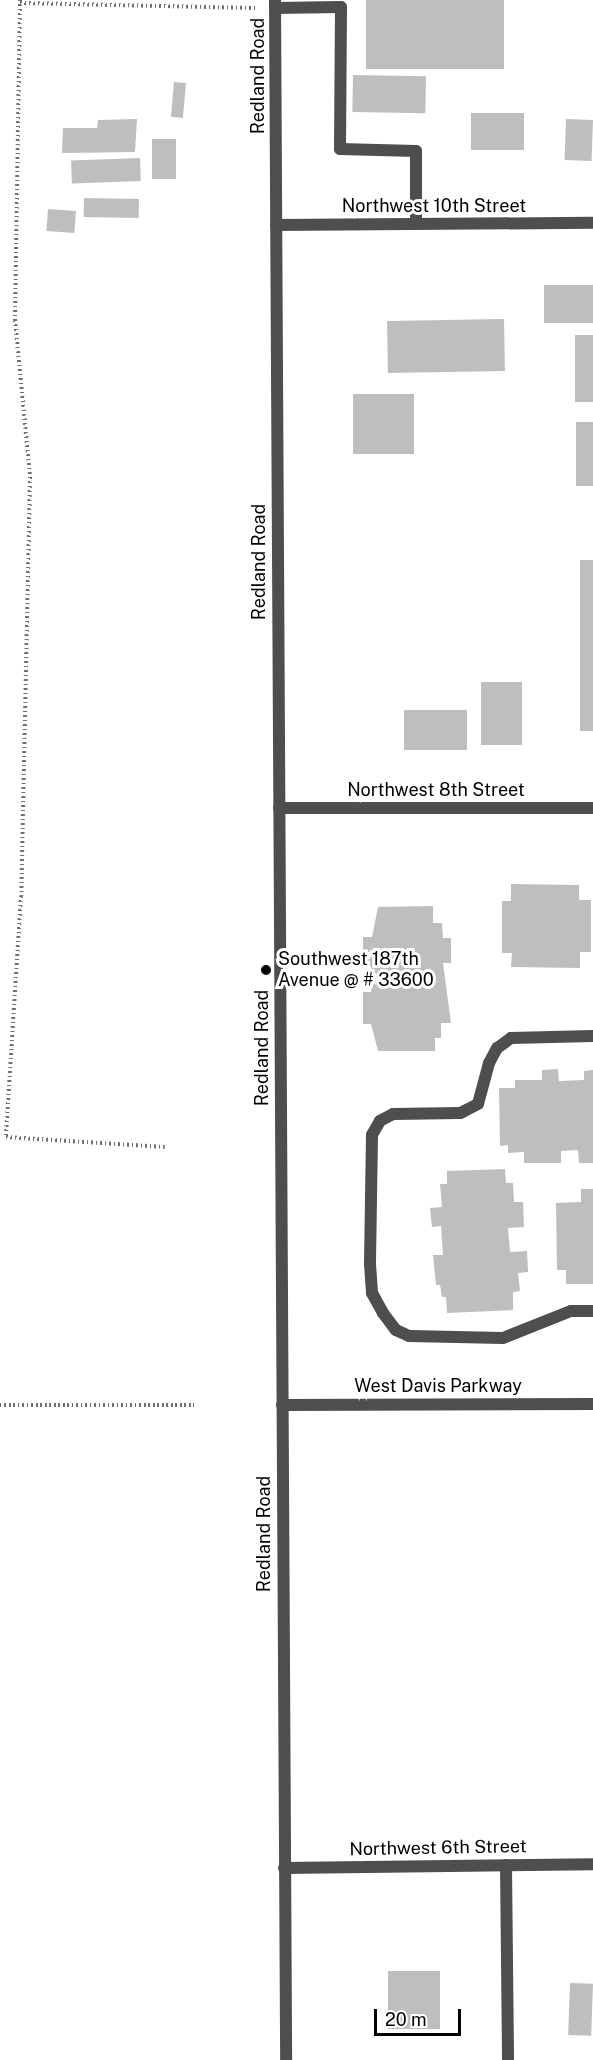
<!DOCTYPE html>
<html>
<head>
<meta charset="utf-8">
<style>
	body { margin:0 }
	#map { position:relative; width:593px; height:2060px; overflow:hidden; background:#fff; font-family:"Public Sans",sans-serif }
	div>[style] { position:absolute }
	.building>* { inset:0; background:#bebebe; transform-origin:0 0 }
	.path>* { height:4px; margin-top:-2px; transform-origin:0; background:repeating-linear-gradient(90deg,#707070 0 1.5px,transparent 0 4.5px) }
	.service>* { height:12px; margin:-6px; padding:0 6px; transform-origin:6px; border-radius:6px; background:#4e4e4e }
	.minor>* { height:12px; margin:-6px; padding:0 6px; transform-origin:6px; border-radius:6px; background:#4e4e4e }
	.tertiary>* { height:12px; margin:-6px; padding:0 6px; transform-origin:6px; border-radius:6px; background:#4e4e4e }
	.dots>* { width:16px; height:16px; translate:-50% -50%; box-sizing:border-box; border:3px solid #fff; border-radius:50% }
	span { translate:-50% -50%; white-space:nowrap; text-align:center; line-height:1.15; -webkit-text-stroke:6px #fff; paint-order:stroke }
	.street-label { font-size:18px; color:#000 }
	.poi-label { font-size:18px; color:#000 }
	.left { translate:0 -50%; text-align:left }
	.scale { position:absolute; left:374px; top:2009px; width:87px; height:27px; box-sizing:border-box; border:3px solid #000; border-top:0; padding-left:8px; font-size:18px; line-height:21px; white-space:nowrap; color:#000; -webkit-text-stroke:4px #fff; paint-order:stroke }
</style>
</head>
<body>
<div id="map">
	<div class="building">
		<i style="left:366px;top:0;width:138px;height:69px"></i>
		<i style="left:353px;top:75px;width:73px;height:37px;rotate:1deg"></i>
		<i style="left:174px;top:82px;width:12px;height:35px;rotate:5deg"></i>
		<i style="left:471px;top:113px;width:53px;height:37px"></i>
		<i style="clip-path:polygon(137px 119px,135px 152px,62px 153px,63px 128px,97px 128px,98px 120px)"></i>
		<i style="left:566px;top:119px;width:27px;height:41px;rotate:2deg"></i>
		<i style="left:152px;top:139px;width:24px;height:40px"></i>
		<i style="left:140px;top:158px;width:23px;height:69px;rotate:88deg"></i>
		<i style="left:84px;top:198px;width:55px;height:19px;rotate:1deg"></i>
		<i style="left:48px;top:209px;width:28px;height:22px;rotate:4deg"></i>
		<i style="left:544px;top:285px;width:49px;height:38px"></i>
		<i style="left:504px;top:319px;width:52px;height:117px;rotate:89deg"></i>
		<i style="left:575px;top:335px;width:18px;height:67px"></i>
		<i style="left:353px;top:394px;width:61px;height:60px"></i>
		<i style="left:576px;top:422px;width:17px;height:64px"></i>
		<i style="left:580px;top:560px;width:13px;height:171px"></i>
		<i style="left:481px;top:682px;width:41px;height:63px"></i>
		<i style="left:467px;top:710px;width:40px;height:63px;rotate:90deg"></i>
		<i style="clip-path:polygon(511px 884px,579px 885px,579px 900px,591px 900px,591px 952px,580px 952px,580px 968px,511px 967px,512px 953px,502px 953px,502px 901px,511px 901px)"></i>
		<i style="clip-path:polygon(433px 906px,433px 923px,442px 923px,443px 938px,451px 938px,451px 963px,443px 963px,451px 1023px,441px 1023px,441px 1038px,435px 1038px,435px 1051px,378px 1051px,371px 1024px,363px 1024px,363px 992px,371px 992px,371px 966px,363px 966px,363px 937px,372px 937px,378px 907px)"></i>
		<i style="clip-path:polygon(558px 1069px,559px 1081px,584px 1080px,584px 1071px,593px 1070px,593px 1163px,579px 1163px,578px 1150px,561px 1151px,561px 1163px,524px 1163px,524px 1152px,508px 1153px,508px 1145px,500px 1146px,499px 1088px,515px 1088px,515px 1080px,542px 1080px,542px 1070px)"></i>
		<i style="clip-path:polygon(505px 1169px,506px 1183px,513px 1183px,514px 1202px,523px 1202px,524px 1227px,508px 1228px,510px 1252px,527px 1251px,528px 1272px,518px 1273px,520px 1291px,513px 1292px,513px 1310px,447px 1313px,446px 1297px,442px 1297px,440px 1285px,436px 1285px,433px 1255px,443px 1255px,441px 1226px,432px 1227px,430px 1208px,442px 1207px,440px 1184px,447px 1184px,447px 1171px)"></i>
		<i style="clip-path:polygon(581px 1189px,593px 1189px,593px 1284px,566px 1284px,566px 1270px,557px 1270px,556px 1203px,581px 1202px)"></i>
		<i style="left:388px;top:1971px;width:52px;height:58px"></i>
		<i style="left:570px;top:1983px;width:23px;height:52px;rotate:2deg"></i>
	</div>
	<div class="path">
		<i style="left:20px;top:0;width:320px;rotate:90.9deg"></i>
		<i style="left:15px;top:320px;width:158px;rotate:84.5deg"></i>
		<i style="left:30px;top:477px;width:419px;rotate:91.2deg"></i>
		<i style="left:21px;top:896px;width:241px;rotate:93.6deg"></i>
		<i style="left:6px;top:1137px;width:159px;rotate:3.6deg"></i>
		<i style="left:20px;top:3px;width:237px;rotate:1.2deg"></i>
		<i style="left:0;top:1405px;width:194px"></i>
	</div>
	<div class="service">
		<i style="left:275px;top:8px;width:66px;rotate:-0.9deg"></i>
		<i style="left:341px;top:7px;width:142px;rotate:90.4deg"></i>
		<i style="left:340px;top:149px;width:76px;rotate:1.5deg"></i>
		<i style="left:416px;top:151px;width:73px;rotate:90deg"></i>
	</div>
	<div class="minor">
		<i style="left:276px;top:225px;width:317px;rotate:-0.4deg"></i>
		<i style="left:279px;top:808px;width:314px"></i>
		<i style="left:593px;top:1036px;width:82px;rotate:178.6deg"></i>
		<i style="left:511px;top:1038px;width:17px;rotate:144deg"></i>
		<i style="left:497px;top:1048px;width:17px;rotate:118deg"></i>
		<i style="left:489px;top:1063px;width:42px;rotate:105deg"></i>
		<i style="left:478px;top:1104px;width:20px;rotate:153deg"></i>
		<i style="left:460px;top:1113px;width:67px;rotate:179.1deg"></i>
		<i style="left:393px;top:1114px;width:15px;rotate:152deg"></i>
		<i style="left:380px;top:1121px;width:16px;rotate:120deg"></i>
		<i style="left:372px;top:1135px;width:129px;rotate:90.9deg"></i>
		<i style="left:370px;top:1264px;width:29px;rotate:86deg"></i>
		<i style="left:372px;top:1293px;width:23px;rotate:61deg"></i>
		<i style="left:383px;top:1313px;width:21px;rotate:53deg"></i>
		<i style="left:396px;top:1330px;width:14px;rotate:25deg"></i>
		<i style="left:409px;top:1336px;width:94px;rotate:1.2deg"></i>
		<i style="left:503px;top:1338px;width:73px;rotate:-21.7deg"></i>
		<i style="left:571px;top:1311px;width:22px"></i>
		<i style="left:506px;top:1865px;width:195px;rotate:89.4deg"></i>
		<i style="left:284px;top:1868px;width:309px;rotate:-0.7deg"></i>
	</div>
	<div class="tertiary">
		<i style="left:275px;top:0;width:2060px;rotate:89.69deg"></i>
		<i style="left:282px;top:1405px;width:311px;rotate:-0.2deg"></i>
	</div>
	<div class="dots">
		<i style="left:266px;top:970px;background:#000"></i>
	</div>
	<div class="street-label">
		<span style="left:258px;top:76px;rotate:-90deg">Redland Road</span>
		<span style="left:434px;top:206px">Northwest 10th Street</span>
		<span style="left:259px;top:562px;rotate:-90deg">Redland Road</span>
		<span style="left:436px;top:790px">Northwest 8th Street</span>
		<span style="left:262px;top:1048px;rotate:-90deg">Redland Road</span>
		<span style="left:438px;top:1386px">West Davis Parkway</span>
		<span style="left:264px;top:1534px;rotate:-90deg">Redland Road</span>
		<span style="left:438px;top:1848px;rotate:-1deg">Northwest 6th Street</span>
	</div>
	<div class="poi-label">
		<span class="left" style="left:278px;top:970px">Southwest 187th<br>Avenue @ # 33600</span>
	</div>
	<div class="scale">20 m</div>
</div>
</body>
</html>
